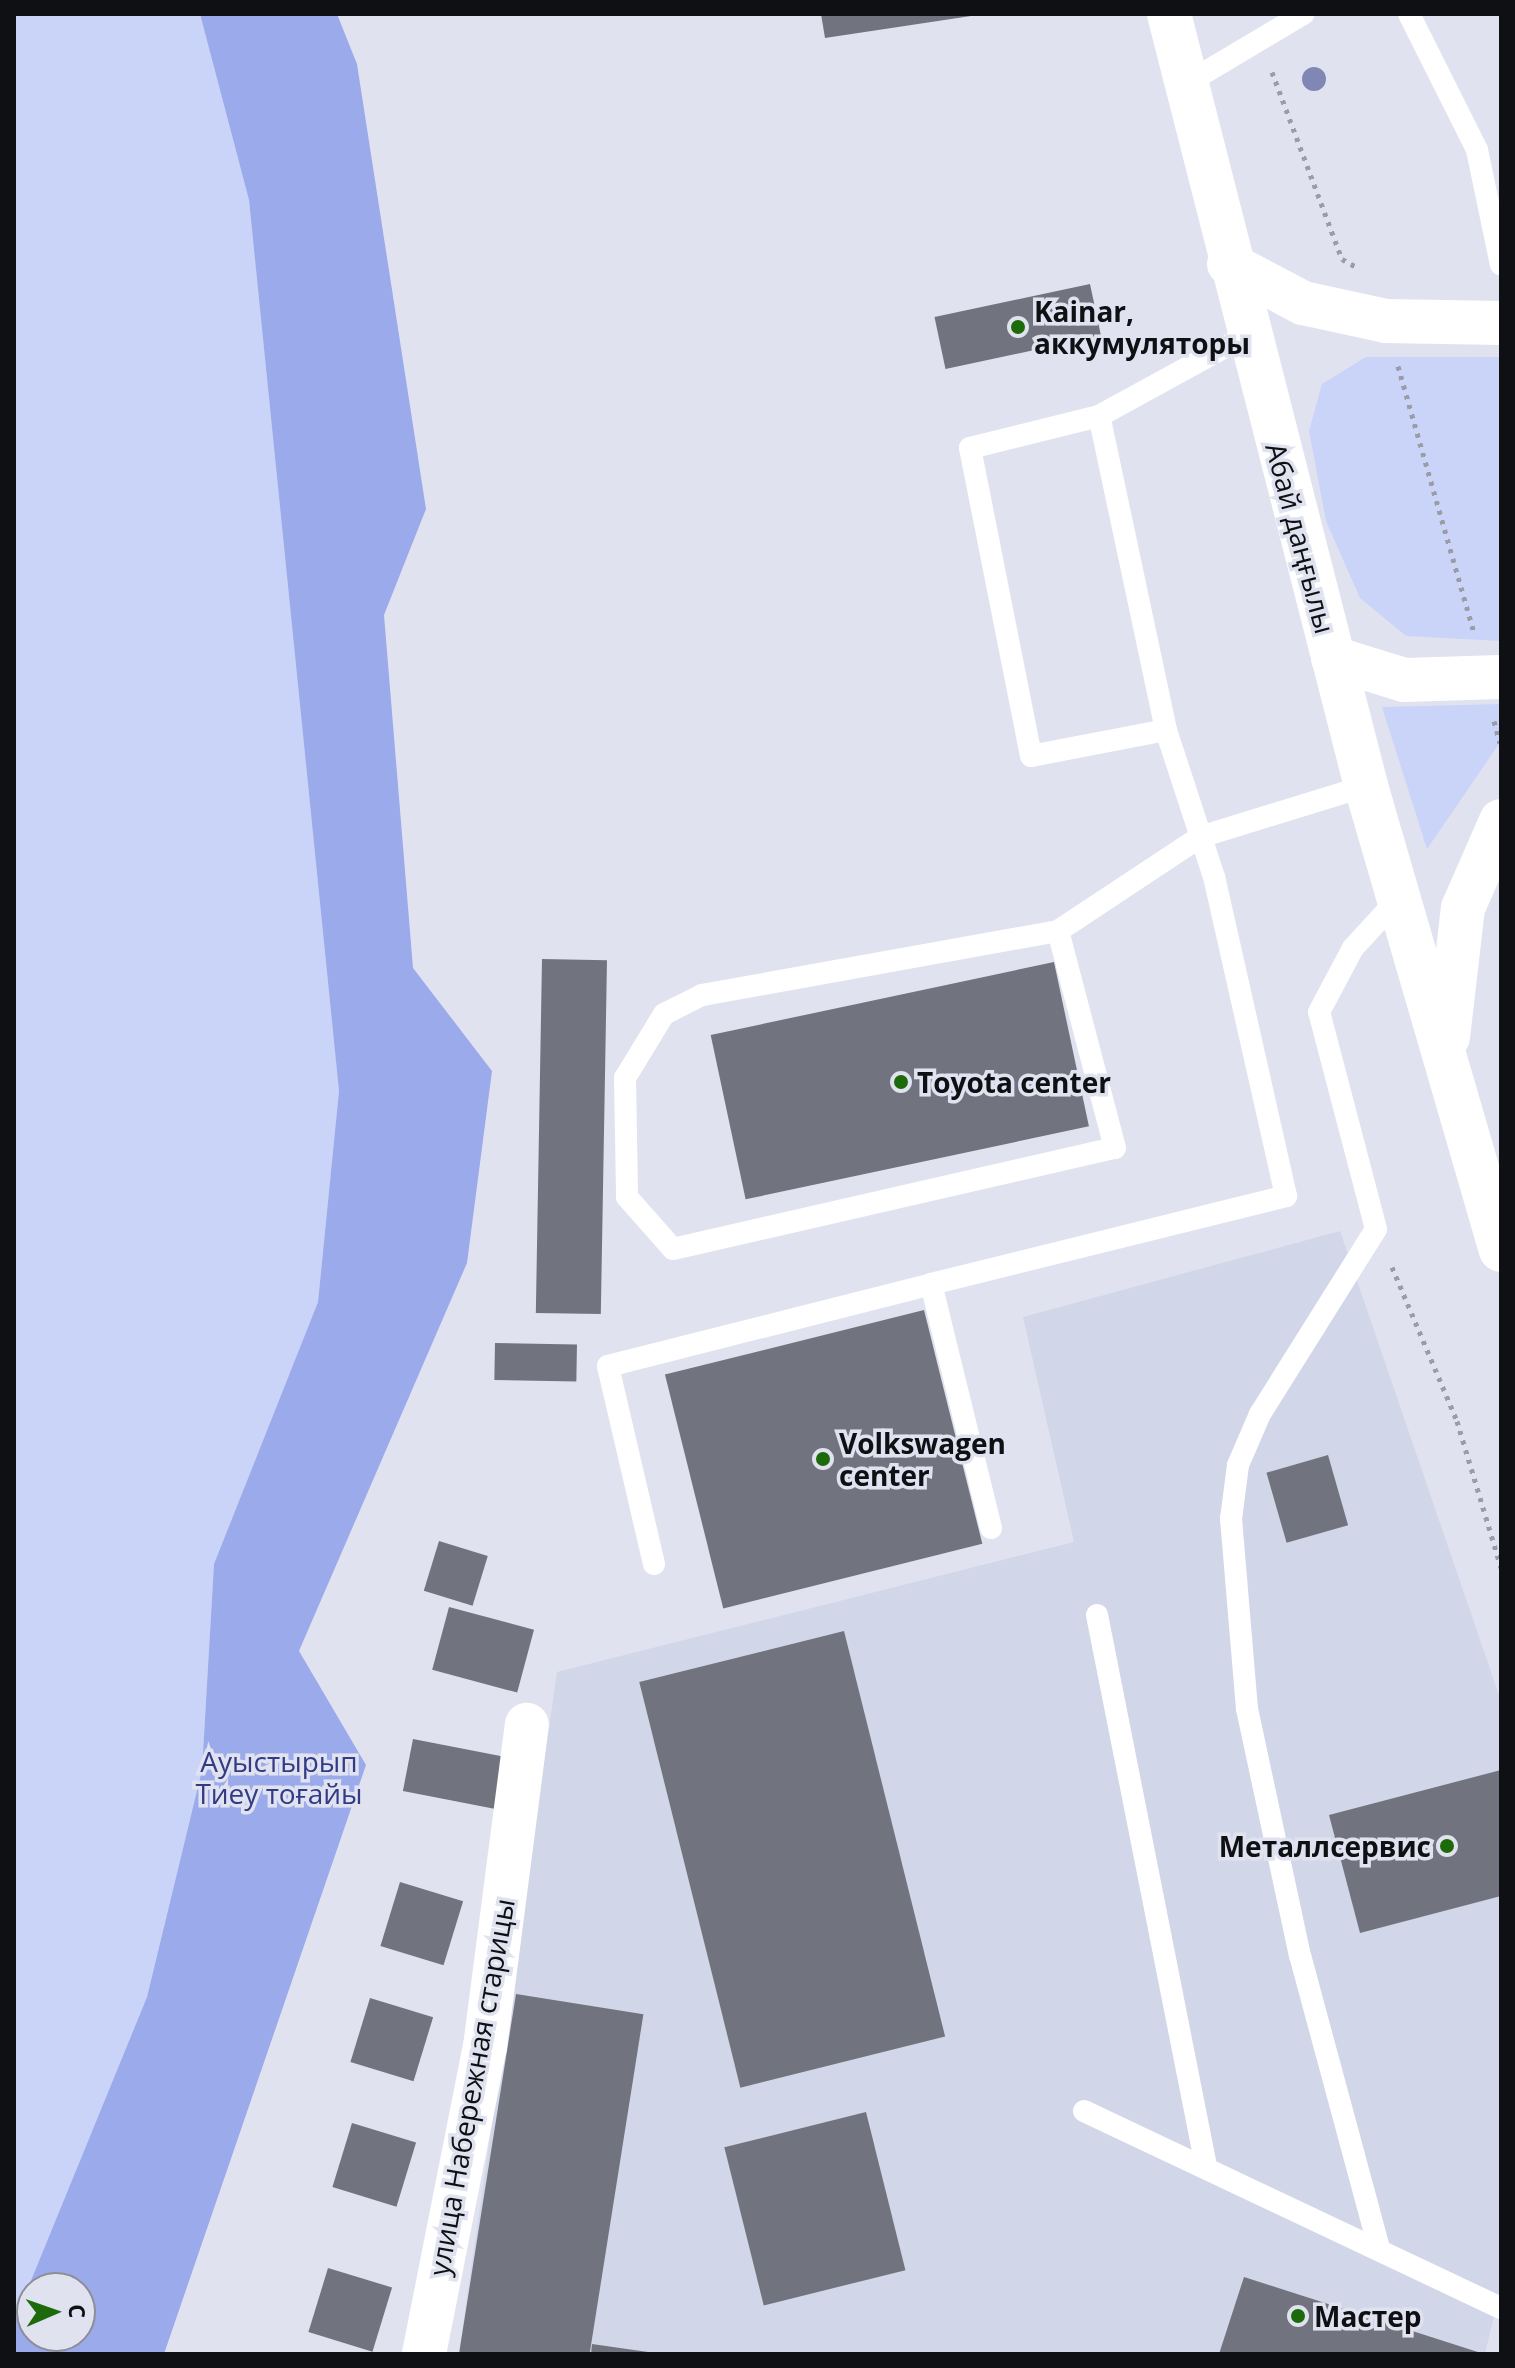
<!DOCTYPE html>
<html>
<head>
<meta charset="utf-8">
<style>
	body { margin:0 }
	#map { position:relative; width:1515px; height:2368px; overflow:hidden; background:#e0e3ef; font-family:"Open Sans",sans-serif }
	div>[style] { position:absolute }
	.built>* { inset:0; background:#d1d6e9 }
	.green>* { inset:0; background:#cad3f8 }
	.forest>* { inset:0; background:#9baaeb }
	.building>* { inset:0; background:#71747e; transform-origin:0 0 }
	.path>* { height:5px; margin-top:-2.5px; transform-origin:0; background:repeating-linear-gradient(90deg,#9a9da6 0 4px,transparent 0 10px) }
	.lane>* { height:22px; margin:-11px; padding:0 11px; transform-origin:11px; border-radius:11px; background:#fff }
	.street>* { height:44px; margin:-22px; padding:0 22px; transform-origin:22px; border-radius:22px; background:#fff }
	.secondary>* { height:44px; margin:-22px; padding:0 22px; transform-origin:22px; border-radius:22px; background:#fff }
	.primary>* { height:44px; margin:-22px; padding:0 22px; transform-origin:22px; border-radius:22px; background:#fff }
	.trees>* { width:24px; height:24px; margin:-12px; border-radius:50%; background:#8087b5 }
	.dots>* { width:22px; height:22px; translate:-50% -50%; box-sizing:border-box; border:4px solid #e0e3ef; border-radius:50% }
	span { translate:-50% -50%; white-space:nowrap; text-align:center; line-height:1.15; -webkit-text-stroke:7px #e0e3ef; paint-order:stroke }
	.poi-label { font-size:28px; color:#0f1014; font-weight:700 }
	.left { translate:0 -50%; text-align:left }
	.right { translate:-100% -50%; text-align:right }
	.street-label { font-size:28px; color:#0f1014 }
	.park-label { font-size:28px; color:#323b86 }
	.frame { position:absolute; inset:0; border:16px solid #0f1014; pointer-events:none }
	.north { position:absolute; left:16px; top:2272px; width:80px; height:80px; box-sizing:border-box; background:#e0e3ef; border:2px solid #8c8f97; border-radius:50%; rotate:88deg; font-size:22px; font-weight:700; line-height:32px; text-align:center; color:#0f1014 }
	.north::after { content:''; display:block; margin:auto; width:28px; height:36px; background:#1d6a0a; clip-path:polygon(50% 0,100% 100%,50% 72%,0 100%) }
</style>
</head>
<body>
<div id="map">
	<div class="built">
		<i style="clip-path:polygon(1340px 1231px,1501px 1701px,1501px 2287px,1485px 2354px,472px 2354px,460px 2346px,557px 1672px,1074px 1542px,1023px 1317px)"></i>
	</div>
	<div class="green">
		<i style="clip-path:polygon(14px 14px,200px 14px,249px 200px,339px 1091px,318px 1302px,214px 1564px,202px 1770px,147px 1997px,14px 2322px)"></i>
		<i style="clip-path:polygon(1366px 357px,1501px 357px,1501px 641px,1406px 636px,1360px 598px,1326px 521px,1309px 431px,1322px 384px)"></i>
		<i style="clip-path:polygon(1501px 704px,1501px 741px,1427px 849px,1382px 707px)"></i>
	</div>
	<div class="forest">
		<i style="clip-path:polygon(evenodd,200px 14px,337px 14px,357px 64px,426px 509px,384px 615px,413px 968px,492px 1071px,467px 1263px,299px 1651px,366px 1765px,164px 2354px,14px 2354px,14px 2322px,147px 1997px,202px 1770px,214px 1564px,318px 1302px,339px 1091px,249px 200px,200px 14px,32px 2288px,80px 2288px,80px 2336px,32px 2336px,32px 2288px)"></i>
	</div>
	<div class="building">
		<i style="clip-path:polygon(821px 14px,971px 14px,971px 16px,825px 38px)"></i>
		<i style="left:1090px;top:284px;width:53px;height:159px;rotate:78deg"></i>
		<i style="left:542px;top:959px;width:65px;height:354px;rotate:1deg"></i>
		<i style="left:1054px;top:962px;width:168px;height:351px;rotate:78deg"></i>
		<i style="left:924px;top:1310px;width:241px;height:267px;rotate:76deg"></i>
		<i style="left:495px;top:1343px;width:82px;height:37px;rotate:1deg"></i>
		<i style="left:1328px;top:1455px;width:73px;height:64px;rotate:74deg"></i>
		<i style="left:439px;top:1541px;width:51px;height:52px;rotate:17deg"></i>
		<i style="left:449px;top:1607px;width:88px;height:65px;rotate:15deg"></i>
		<i style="left:844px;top:1631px;width:418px;height:211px;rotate:76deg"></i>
		<i style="left:413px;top:1739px;width:93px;height:53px;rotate:11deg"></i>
		<i style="clip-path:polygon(1501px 1770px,1501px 1896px,1360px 1933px,1329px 1815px)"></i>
		<i style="left:400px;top:1882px;width:66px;height:67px;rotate:17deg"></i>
		<i style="left:516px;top:1994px;width:129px;height:364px;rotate:9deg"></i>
		<i style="left:370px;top:1998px;width:66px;height:67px;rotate:17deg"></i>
		<i style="left:866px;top:2112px;width:163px;height:146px;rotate:76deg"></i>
		<i style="left:352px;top:2123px;width:67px;height:67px;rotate:17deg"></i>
		<i style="left:328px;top:2268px;width:67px;height:67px;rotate:17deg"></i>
		<i style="clip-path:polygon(1244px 2277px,1481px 2353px,1481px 2354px,1219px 2354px)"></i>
		<i style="clip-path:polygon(592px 2344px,648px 2352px,648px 2354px,591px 2354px)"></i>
	</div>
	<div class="path">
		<i style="left:1272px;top:72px;width:200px;rotate:69.5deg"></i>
		<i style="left:1342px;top:259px;width:18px;rotate:29deg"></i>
		<i style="left:1398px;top:366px;width:278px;rotate:74.1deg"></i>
		<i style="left:1494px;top:721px;width:23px;rotate:75deg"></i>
		<i style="left:1392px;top:1267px;width:167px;rotate:67.1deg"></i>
		<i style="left:1457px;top:1421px;width:153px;rotate:73.3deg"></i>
	</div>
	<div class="lane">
		<i style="left:1409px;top:14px;width:152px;rotate:63.4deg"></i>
		<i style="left:1477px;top:150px;width:117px;rotate:78.2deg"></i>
		<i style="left:1184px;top:85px;width:139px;rotate:-30.8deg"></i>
		<i style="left:1166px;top:730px;width:137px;rotate:169.1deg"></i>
		<i style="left:1031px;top:756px;width:314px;rotate:-101.2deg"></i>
		<i style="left:970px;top:448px;width:133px;rotate:-13.9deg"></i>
		<i style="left:1099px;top:416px;width:169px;rotate:-28.7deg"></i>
		<i style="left:1058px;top:931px;width:362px;rotate:169.8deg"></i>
		<i style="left:702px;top:995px;width:42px;rotate:153.4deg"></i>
		<i style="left:664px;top:1014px;width:75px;rotate:121.4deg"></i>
		<i style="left:625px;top:1078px;width:119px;rotate:89deg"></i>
		<i style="left:627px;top:1197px;width:69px;rotate:48.5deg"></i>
		<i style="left:673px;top:1249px;width:453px;rotate:-12.9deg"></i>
		<i style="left:1115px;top:1148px;width:224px;rotate:-104.7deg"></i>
		<i style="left:1058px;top:931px;width:170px;rotate:-33.5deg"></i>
		<i style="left:1200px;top:837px;width:174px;rotate:-17.1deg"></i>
		<i style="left:991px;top:1528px;width:251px;rotate:-103.8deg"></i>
		<i style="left:931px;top:1284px;width:366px;rotate:-13.9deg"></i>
		<i style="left:1286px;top:1196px;width:327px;rotate:-102.7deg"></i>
		<i style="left:1214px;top:877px;width:155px;rotate:-108.1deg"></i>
		<i style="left:1166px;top:730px;width:321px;rotate:-102deg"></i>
		<i style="left:654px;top:1564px;width:203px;rotate:-103.1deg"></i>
		<i style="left:608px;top:1366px;width:333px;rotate:-14.2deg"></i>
		<i style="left:1097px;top:1615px;width:562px;rotate:78.81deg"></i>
		<i style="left:1084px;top:2111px;width:461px;rotate:25.3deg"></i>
		<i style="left:1379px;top:2248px;width:302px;rotate:-105.1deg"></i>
		<i style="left:1300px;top:1956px;width:253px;rotate:-102.1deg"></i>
		<i style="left:1247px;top:1709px;width:191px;rotate:-94.8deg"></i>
		<i style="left:1231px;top:1519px;width:54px;rotate:-82.6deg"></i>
		<i style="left:1238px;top:1465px;width:56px;rotate:-66.7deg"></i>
		<i style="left:1260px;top:1414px;width:218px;rotate:-57.9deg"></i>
		<i style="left:1376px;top:1229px;width:224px;rotate:-104.7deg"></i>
		<i style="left:1319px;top:1012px;width:72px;rotate:-62deg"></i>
		<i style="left:1353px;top:948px;width:68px;rotate:-47.4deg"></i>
	</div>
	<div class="street">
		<i style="left:424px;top:2354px;width:313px;rotate:-78.8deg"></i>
		<i style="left:485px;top:2047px;width:325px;rotate:-82.6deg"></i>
	</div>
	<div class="secondary">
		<i style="left:1229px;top:264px;width:84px;rotate:27.8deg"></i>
		<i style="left:1303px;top:303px;width:85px;rotate:12.2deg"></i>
		<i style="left:1386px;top:321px;width:115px;rotate:1deg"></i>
		<i style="left:1333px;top:658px;width:74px;rotate:17.2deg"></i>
		<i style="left:1404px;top:680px;width:97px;rotate:-1.8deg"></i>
	</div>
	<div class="primary">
		<i style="left:1169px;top:14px;width:797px;rotate:75.68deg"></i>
		<i style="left:1366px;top:786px;width:483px;rotate:73.8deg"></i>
		<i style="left:1448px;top:1037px;width:130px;rotate:-83.4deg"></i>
		<i style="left:1463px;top:908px;width:95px;rotate:-66.4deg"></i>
	</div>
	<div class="trees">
		<i style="left:1314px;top:79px"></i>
	</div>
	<div class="dots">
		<i style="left:1018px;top:327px;background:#1d6a0a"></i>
		<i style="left:901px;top:1082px;background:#1d6a0a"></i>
		<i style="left:823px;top:1459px;background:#1d6a0a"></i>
		<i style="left:1447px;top:1846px;background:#1d6a0a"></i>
		<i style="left:1298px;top:2316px;background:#1d6a0a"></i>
	</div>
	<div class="poi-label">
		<span class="left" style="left:1034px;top:327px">Kainar,<br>аккумуляторы</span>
		<span class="left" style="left:917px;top:1082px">Toyota center</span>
		<span class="left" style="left:839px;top:1459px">Volkswagen<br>center</span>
		<span class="right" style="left:1431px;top:1846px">Металлсервис</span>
		<span class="left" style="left:1314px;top:2316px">Мастер</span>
	</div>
	<div class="street-label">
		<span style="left:1301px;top:538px;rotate:75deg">Абай даңғылы</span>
		<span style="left:471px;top:2087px;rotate:-80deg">улица Набережная старицы</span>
	</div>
	<div class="park-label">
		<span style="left:279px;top:1777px">Ауыстырып<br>Тиеу тоғайы</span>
	</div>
	<div class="frame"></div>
	<div class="north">С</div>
</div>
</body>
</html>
